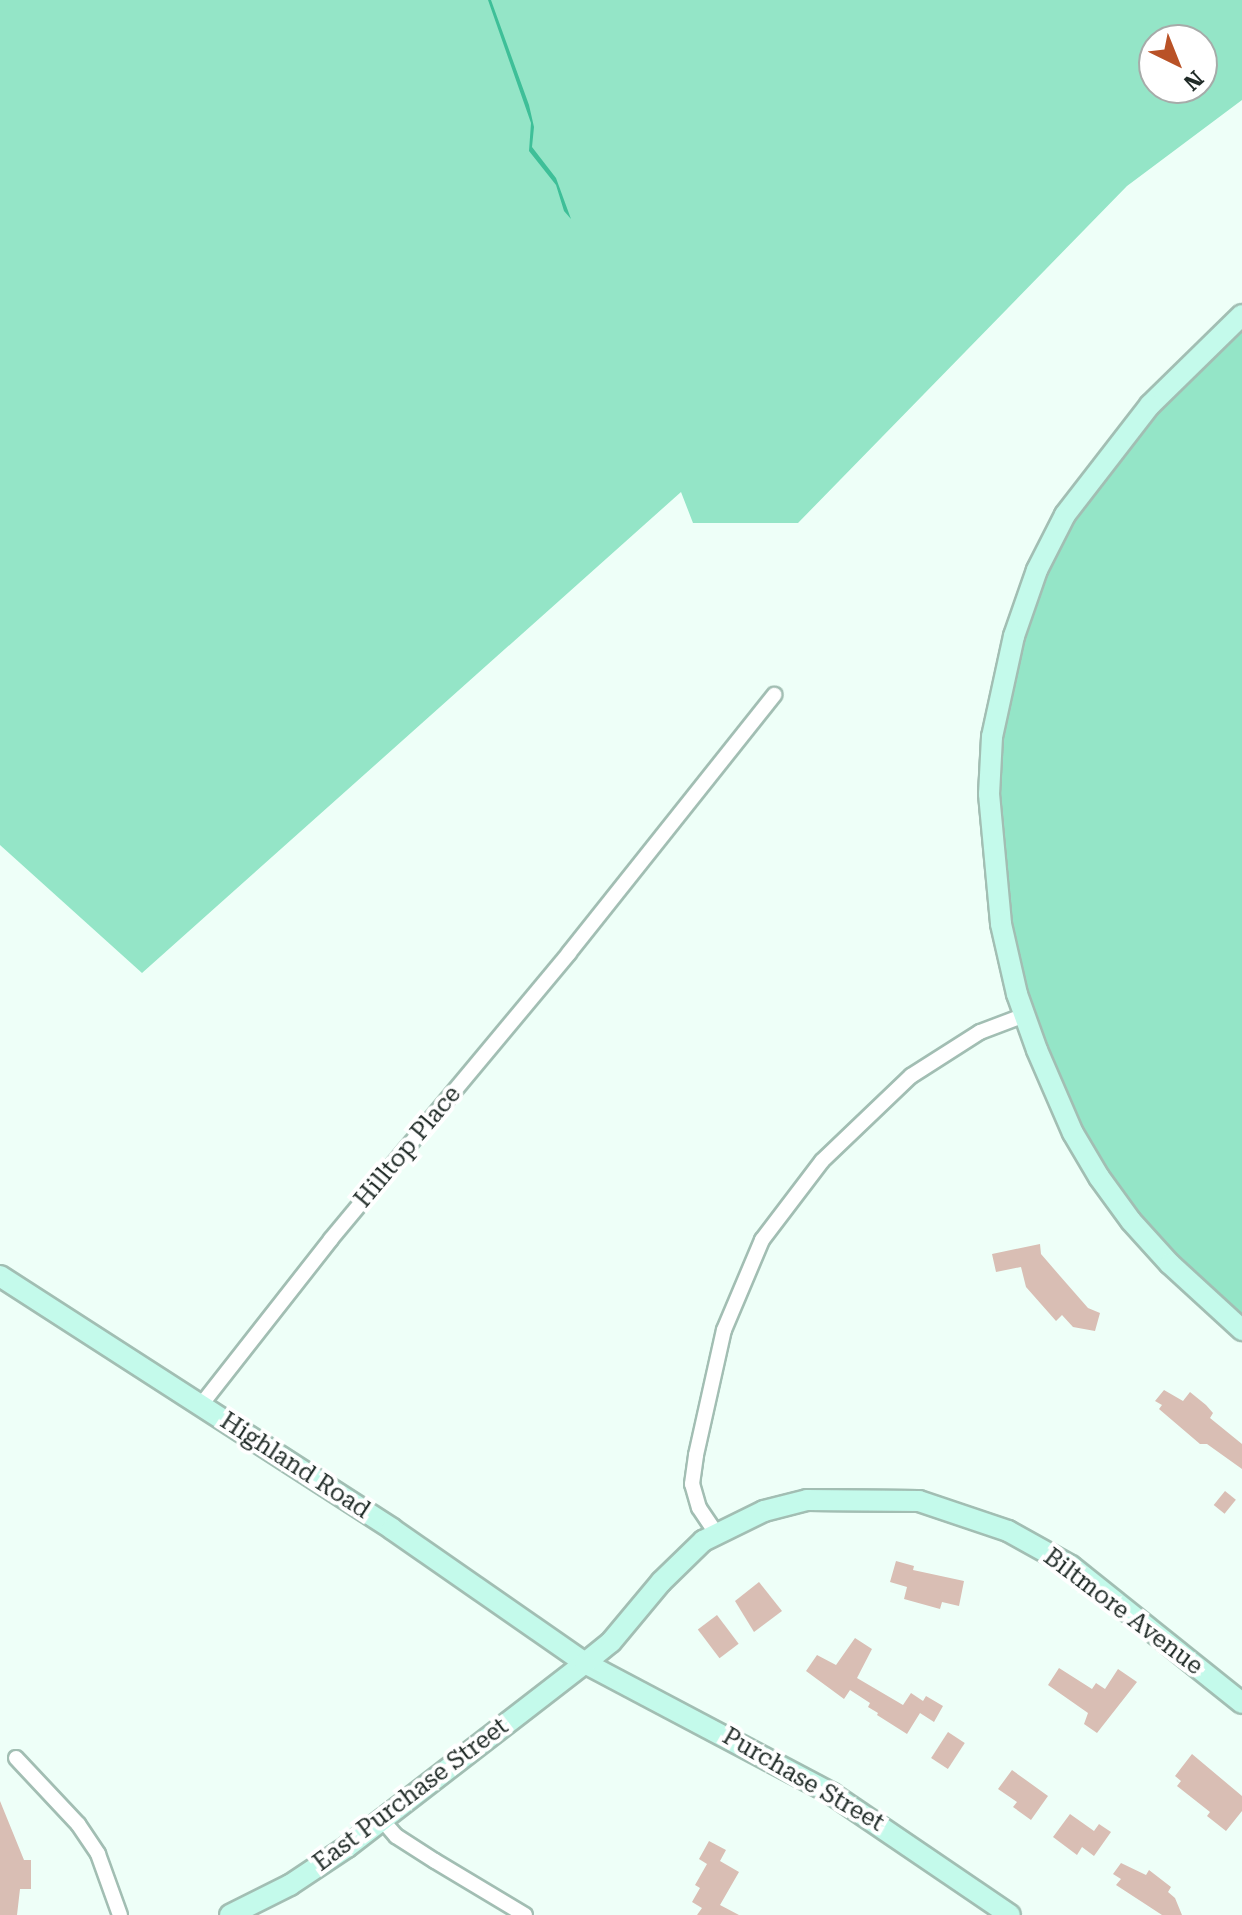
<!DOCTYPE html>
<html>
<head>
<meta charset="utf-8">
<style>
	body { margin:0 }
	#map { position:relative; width:1242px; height:1915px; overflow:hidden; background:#eefff8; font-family:"Roboto Serif",serif }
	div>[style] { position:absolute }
	.green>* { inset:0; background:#94e5c7 }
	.water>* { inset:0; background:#3ebf98 }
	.building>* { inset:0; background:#d9beb4; transform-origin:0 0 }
	.roads { filter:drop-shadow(2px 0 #a2beb3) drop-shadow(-2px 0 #a2beb3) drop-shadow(0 2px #a2beb3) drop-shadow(0 -2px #a2beb3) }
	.street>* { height:14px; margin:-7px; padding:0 7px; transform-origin:7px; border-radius:7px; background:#fff }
	.secondary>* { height:20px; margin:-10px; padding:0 10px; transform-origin:10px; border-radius:10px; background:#c4faeb }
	span { translate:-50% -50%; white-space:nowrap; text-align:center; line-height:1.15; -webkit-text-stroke:8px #fff; paint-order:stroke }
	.street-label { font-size:24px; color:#212c28 }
	.north { position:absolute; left:1138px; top:24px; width:80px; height:80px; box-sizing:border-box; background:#fff; border:2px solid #a6aba9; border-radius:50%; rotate:137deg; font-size:22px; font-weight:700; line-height:32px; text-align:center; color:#212c28 }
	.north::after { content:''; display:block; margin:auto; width:28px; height:36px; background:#b95227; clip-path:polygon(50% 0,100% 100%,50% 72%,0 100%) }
</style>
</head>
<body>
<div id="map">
	<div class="green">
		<i style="clip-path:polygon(evenodd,0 0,1242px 0,1242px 100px,1127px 186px,798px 523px,693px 523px,681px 492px,142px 973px,0 845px,0 0,1154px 40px,1202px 40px,1202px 88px,1154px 88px,1154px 40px)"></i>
		<i style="clip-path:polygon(1242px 329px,1242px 1321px,1171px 1253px,1112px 1181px,1066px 1100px,1028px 1001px,1006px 887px,998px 769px,1018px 643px,1071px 521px,1149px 422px)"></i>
	</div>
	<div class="water">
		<i style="clip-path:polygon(488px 0,491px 0,529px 105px,534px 127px,532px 147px,556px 178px,571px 219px,564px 211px,556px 185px,529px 151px,531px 123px)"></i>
	</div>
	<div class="building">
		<i style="clip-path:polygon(1040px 1244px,1041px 1254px,1060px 1276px,1088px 1308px,1100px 1313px,1095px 1331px,1073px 1327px,1062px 1315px,1056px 1321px,1026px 1287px,1021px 1267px,996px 1272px,992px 1254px)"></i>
		<i style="clip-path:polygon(1164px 1390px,1183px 1401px,1190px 1392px,1206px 1405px,1213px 1413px,1210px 1418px,1242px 1444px,1242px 1469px,1207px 1444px,1200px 1444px,1159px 1409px,1162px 1405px,1155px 1401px)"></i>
		<i style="left:1225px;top:1491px;width:14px;height:18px;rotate:39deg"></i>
		<i style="clip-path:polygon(896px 1561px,914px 1566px,913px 1570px,964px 1581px,959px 1606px,942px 1602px,940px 1609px,904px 1599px,907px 1587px,890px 1582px)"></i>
		<i style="clip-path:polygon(759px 1582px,782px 1611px,754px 1632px,735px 1601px)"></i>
		<i style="left:717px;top:1615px;width:36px;height:24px;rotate:53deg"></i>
		<i style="clip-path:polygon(855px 1638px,872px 1649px,857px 1678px,903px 1705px,911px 1693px,923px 1701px,926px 1696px,943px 1706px,934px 1722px,920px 1713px,907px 1734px,877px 1715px,878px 1713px,868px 1707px,870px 1703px,850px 1690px,844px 1699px,806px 1671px,817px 1655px,836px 1665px)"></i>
		<i style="clip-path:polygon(1059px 1668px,1092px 1689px,1096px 1683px,1105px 1689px,1118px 1669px,1137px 1682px,1097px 1733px,1084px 1724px,1088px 1713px,1048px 1685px)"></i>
		<i style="left:948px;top:1732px;width:20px;height:31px;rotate:33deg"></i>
		<i style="clip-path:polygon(1192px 1754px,1242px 1796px,1242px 1811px,1226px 1831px,1207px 1816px,1210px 1812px,1177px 1786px,1181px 1781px,1175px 1776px)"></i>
		<i style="clip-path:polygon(1012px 1770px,1048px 1796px,1031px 1820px,1013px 1807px,1017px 1802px,998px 1789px)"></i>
		<i style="clip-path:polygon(0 1801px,24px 1860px,31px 1860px,31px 1889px,20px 1889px,17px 1915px,0 1915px)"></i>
		<i style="clip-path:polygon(1070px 1814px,1094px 1831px,1099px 1824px,1111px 1832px,1094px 1856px,1082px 1847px,1077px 1855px,1053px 1837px)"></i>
		<i style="clip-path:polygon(709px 1841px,726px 1850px,720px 1861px,739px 1872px,720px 1905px,739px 1915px,697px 1915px,702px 1908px,692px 1902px,700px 1888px,695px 1885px,707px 1864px,699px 1859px)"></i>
		<i style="clip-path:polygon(1121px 1863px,1146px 1875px,1149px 1870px,1171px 1887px,1168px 1892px,1175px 1898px,1182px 1915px,1162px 1915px,1116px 1885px,1121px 1879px,1113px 1874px)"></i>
	</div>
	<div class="roads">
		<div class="street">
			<i style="left:201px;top:1405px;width:211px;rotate:-51.9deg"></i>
			<i style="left:331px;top:1239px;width:372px;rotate:-50.2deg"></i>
			<i style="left:569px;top:953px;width:330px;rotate:-51.5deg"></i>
			<i style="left:716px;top:1533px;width:30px;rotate:-124deg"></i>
			<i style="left:699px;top:1508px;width:25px;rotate:-106deg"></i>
			<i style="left:692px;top:1484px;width:29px;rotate:-82deg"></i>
			<i style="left:696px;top:1455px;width:128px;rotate:-77.4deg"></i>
			<i style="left:724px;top:1330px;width:98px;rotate:-67.1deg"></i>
			<i style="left:762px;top:1240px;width:99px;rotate:-52.8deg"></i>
			<i style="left:822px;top:1161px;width:123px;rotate:-43.7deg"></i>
			<i style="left:911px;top:1076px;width:82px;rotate:-32.5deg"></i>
			<i style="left:980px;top:1032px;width:48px;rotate:-20.7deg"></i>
			<i style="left:16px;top:1758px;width:91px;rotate:46.8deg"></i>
			<i style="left:78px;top:1824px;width:36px;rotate:56deg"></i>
			<i style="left:98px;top:1854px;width:65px;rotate:70.2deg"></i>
			<i style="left:383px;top:1821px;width:20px;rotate:49deg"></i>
			<i style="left:396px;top:1836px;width:46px;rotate:32.7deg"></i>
			<i style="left:435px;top:1861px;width:105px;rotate:31deg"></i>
		</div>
		<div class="secondary">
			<i style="left:1242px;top:315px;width:129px;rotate:135.6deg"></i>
			<i style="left:1150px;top:405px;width:139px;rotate:127.7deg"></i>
			<i style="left:1065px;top:515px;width:62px;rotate:117deg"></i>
			<i style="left:1037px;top:570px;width:70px;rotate:109.2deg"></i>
			<i style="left:1014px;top:636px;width:103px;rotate:102.3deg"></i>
			<i style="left:992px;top:737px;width:57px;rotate:93deg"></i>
			<i style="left:989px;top:794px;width:131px;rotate:84.7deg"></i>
			<i style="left:1001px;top:924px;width:72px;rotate:77.1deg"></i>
			<i style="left:1017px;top:994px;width:59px;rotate:70.3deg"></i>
			<i style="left:1037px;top:1050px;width:90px;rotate:66.6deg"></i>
			<i style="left:1073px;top:1133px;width:51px;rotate:59.4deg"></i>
			<i style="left:1099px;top:1177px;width:54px;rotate:54deg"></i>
			<i style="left:1131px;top:1221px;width:58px;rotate:47.8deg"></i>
			<i style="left:1170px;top:1264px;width:98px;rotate:42.5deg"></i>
			<i style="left:0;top:1276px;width:467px;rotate:32.8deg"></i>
			<i style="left:392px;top:1529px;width:235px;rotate:34.8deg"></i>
			<i style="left:585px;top:1663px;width:280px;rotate:27.9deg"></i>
			<i style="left:832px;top:1794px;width:215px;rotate:34.2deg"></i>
			<i style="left:230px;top:1915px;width:67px;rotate:-26.6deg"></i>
			<i style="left:290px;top:1885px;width:69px;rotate:-33.7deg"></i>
			<i style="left:347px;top:1847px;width:301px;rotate:-37.7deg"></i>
			<i style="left:585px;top:1663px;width:33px;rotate:-39deg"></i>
			<i style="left:611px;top:1642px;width:78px;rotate:-50.2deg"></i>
			<i style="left:661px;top:1582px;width:59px;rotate:-44.3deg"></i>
			<i style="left:703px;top:1541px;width:68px;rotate:-26.2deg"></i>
			<i style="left:764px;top:1511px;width:44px;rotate:-14.3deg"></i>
			<i style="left:807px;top:1500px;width:112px;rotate:0.5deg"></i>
			<i style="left:919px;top:1501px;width:94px;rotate:18.6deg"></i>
			<i style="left:1008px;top:1531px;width:72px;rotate:29.1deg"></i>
			<i style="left:1071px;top:1566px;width:219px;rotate:38.7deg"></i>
		</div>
	</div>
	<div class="street-label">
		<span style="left:408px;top:1147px;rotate:-50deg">Hilltop Place</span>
		<span style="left:295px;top:1466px;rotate:33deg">Highland Road</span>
		<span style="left:1123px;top:1612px;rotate:37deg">Biltmore Avenue</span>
		<span style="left:803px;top:1780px;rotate:30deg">Purchase Street</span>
		<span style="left:411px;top:1795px;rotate:-37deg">East Purchase Street</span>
	</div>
	<div class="north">N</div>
</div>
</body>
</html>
